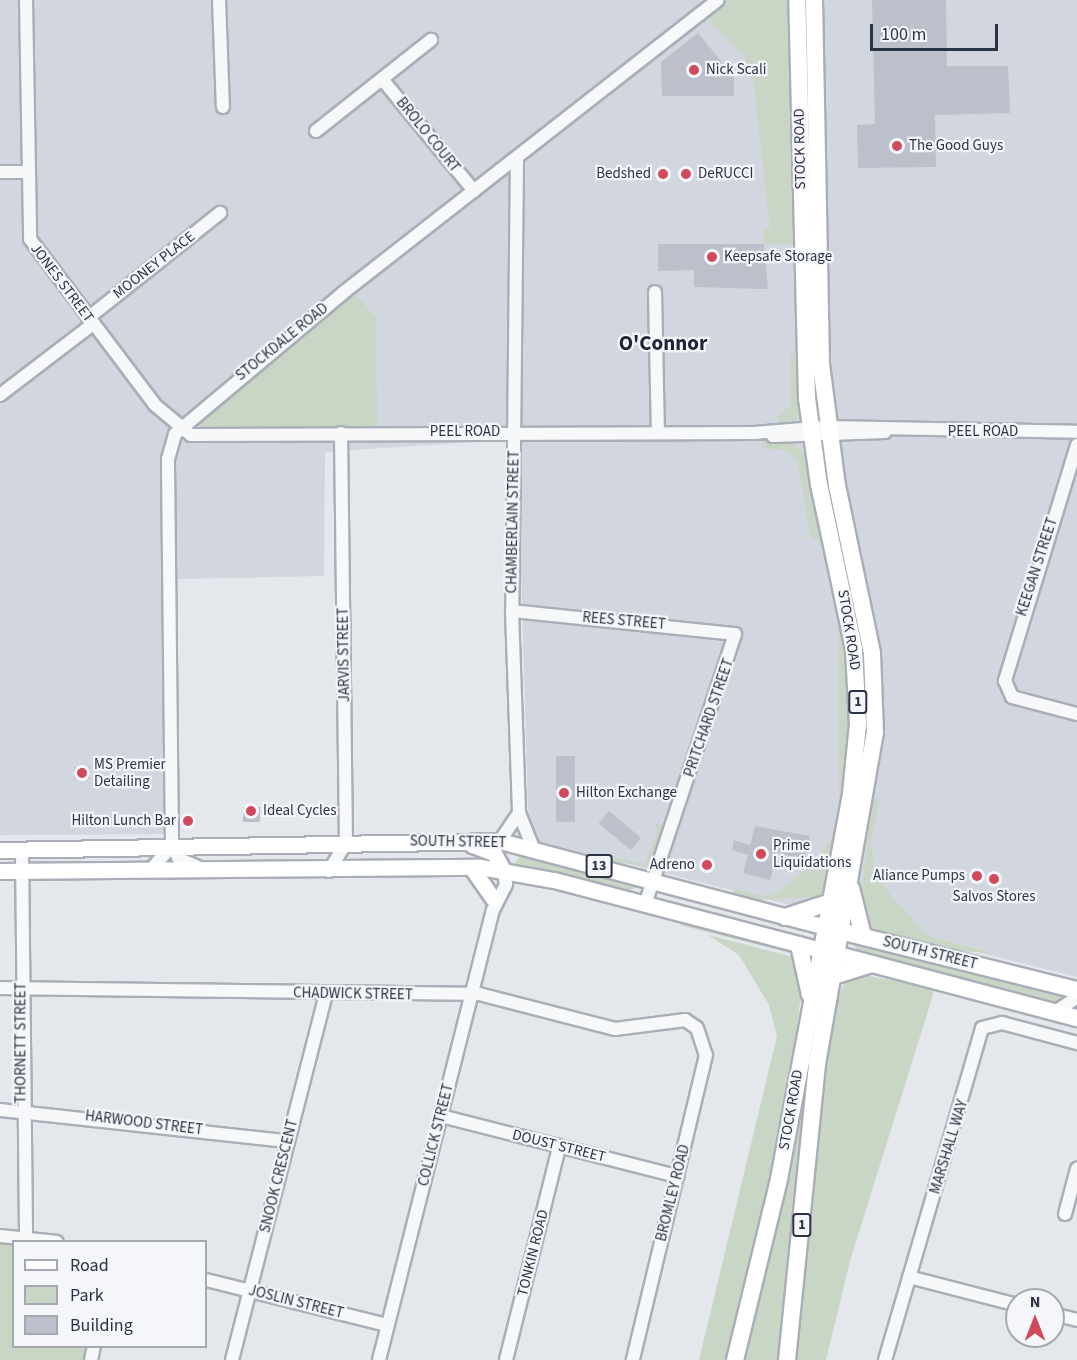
<!DOCTYPE html>
<html>
<head>
<meta charset="utf-8">
<style>
	body { margin:0 }
	#map { position:relative; width:1077px; height:1360px; overflow:hidden; background:#e4e7ec; font-family:"Source Sans 3",sans-serif }
	div>[style] { position:absolute }
	.built>* { inset:0; background:#d2d6de }
	.green>* { inset:0; background:#c9d6c5 }
	.building>* { inset:0; background:#bbc0ca; transform-origin:0 0 }
	.roads { filter:drop-shadow(2px 0 #a9aeb7) drop-shadow(-2px 0 #a9aeb7) drop-shadow(0 2px #a9aeb7) drop-shadow(0 -2px #a9aeb7) }
	.minor>* { height:12px; margin:-6px; padding:0 6px; transform-origin:6px; border-radius:6px; background:#f7f8fa }
	.major>* { height:15px; margin:-7.5px; padding:0 7.5px; transform-origin:7.5px; border-radius:7.5px; background:#fff }
	.highway>* { height:16px; margin:-8px; padding:0 8px; transform-origin:8px; border-radius:8px; background:#fff }
	.dots>* { width:16px; height:16px; translate:-50% -50%; box-sizing:border-box; border:3px solid #f4f6f9; border-radius:50% }
	span { translate:-50% -50%; white-space:nowrap; text-align:center; line-height:1.15; -webkit-text-stroke:4.5px #f4f6f9; paint-order:stroke }
	.shield-label span { padding:2px 4px; background:#f4f6f9; border:2px solid; border-radius:4px; -webkit-text-stroke-width:0 }
	.shield-label { font-size:14px; color:#2b3445; font-weight:700 }
	.poi-label { font-size:15px; color:#2b3445 }
	.left { translate:0 -50%; text-align:left }
	.right { translate:-100% -50%; text-align:right }
	.street-label { font-size:15px; color:#2b3445 }
	.district-label { font-size:21px; color:#1d2536; font-weight:700 }
	.legend { position:absolute; left:12px; top:1240px; width:195px; height:108px; box-sizing:border-box; background:#f4f6f9; border:2px solid #a4a8b1; margin:0; padding:8px 10px; list-style:none; font-size:18px; color:#2b3445 }
	.legend li { display:flex; align-items:center; gap:12px; height:30px }
	.legend b { width:30px; border:2px solid #a4a8b1 }
	.north { position:absolute; left:1005px; top:1288px; width:60px; height:60px; box-sizing:border-box; background:#f4f6f9; border:2px solid #a4a8b1; border-radius:50%; rotate:0deg; font-size:16px; font-weight:700; line-height:24px; text-align:center; color:#2b3445 }
	.north::after { content:''; display:block; margin:auto; width:21px; height:27px; background:#d1495b; clip-path:polygon(50% 0,100% 100%,50% 72%,0 100%) }
	.scale { position:absolute; left:870px; top:24px; width:128px; height:27px; box-sizing:border-box; border:3px solid #2b3445; border-top:0; padding-left:8px; font-size:18px; line-height:21px; white-space:nowrap; color:#2b3445; -webkit-text-stroke:4px #f4f6f9; paint-order:stroke }
</style>
</head>
<body>
<div id="map">
	<div class="built">
		<i style="clip-path:polygon(0 0,1077px 0,1077px 977px,529px 839px,517px 439px,325px 452px,324px 576px,176px 579px,174px 834px,0 835px)"></i>
	</div>
	<div class="green">
		<i style="clip-path:polygon(728px 0,792px 0,796px 244px,764px 244px,763px 229px,770px 228px,752px 67px,743px 66px,748px 61px,708px 18px)"></i>
		<i style="clip-path:polygon(354px 293px,376px 317px,377px 428px,200px 429px,201px 414px)"></i>
		<i style="clip-path:polygon(791px 354px,798px 354px,802px 410px,794px 422px,781px 425px,777px 418px,791px 404px)"></i>
		<i style="clip-path:polygon(763px 440px,792px 443px,807px 454px,833px 571px,828px 572px,819px 539px,811px 538px,797px 460px,783px 449px,762px 449px)"></i>
		<i style="clip-path:polygon(838px 624px,845px 625px,849px 654px,851px 749px,825px 896px,816px 905px,809px 897px,760px 900px,732px 893px,735px 889px,765px 897px,778px 893px,817px 860px,831px 840px,839px 804px)"></i>
		<i style="clip-path:polygon(873px 795px,879px 801px,871px 843px,874px 869px,891px 896px,928px 936px,991px 953px,940px 950px,870px 927px,861px 895px)"></i>
		<i style="clip-path:polygon(652px 822px,665px 826px,650px 867px,605px 860px,607px 856px,645px 864px,658px 830px)"></i>
		<i style="clip-path:polygon(523px 853px,643px 886px,621px 892px,512px 866px)"></i>
		<i style="clip-path:polygon(681px 920px,793px 950px,798px 955px,680px 925px)"></i>
		<i style="clip-path:polygon(708px 935px,797px 958px,802px 988px,784px 1121px,730px 1360px,699px 1360px,777px 1036px,769px 1005px,739px 955px)"></i>
		<i style="clip-path:polygon(851px 942px,1068px 993px,1066px 1001px,1046px 1003px,1008px 993px,858px 950px)"></i>
		<i style="clip-path:polygon(860px 974px,933px 989px,933px 995px,850px 1261px,826px 1360px,792px 1360px,815px 1124px,835px 1000px,845px 983px)"></i>
		<i style="clip-path:polygon(807px 1081px,779px 1360px,743px 1360px,793px 1139px)"></i>
		<i style="clip-path:polygon(0 1239px,14px 1242px,14px 1346px,90px 1347px,87px 1360px,0 1360px)"></i>
	</div>
	<div class="building">
		<i style="clip-path:polygon(872px 0,946px 0,947px 66px,1008px 66px,1010px 113px,935px 115px,936px 167px,858px 168px,857px 125px,875px 124px)"></i>
		<i style="clip-path:polygon(698px 33px,734px 77px,734px 96px,662px 96px,661px 62px)"></i>
		<i style="clip-path:polygon(658px 244px,764px 244px,768px 289px,694px 287px,694px 270px,658px 271px)"></i>
		<i style="left:556px;top:756px;width:19px;height:66px"></i>
		<i style="left:74px;top:767px;width:16px;height:12px"></i>
		<i style="left:260px;top:807px;width:15px;height:17px;rotate:90deg"></i>
		<i style="left:609px;top:811px;width:42px;height:16px;rotate:40deg"></i>
		<i style="clip-path:polygon(755px 826px,810px 836px,804px 860px,778px 853px,770px 880px,743px 873px,748px 855px,732px 850px,734px 840px,750px 845px)"></i>
	</div>
	<div class="roads">
		<div class="minor">
			<i style="left:26px;top:0;width:239px;rotate:89deg"></i>
			<i style="left:30px;top:239px;width:208px;rotate:53deg"></i>
			<i style="left:155px;top:405px;width:47px;rotate:39.8deg"></i>
			<i style="left:191px;top:435px;width:563px;rotate:-0.2deg"></i>
			<i style="left:754px;top:433px;width:73px;rotate:-4.7deg"></i>
			<i style="left:827px;top:427px;width:250px;rotate:1.1deg"></i>
			<i style="left:219px;top:0;width:107px;rotate:87.9deg"></i>
			<i style="left:382px;top:79px;width:145px;rotate:50.6deg"></i>
			<i style="left:316px;top:131px;width:147px;rotate:-38.4deg"></i>
			<i style="left:517px;top:158px;width:453px;rotate:90.6deg"></i>
			<i style="left:512px;top:611px;width:202px;rotate:88deg"></i>
			<i style="left:519px;top:813px;width:38px;rotate:68deg"></i>
			<i style="left:0;top:172px;width:28px"></i>
			<i style="left:655px;top:292px;width:141px;rotate:88.8deg"></i>
			<i style="left:88px;top:318px;width:169px;rotate:-38.5deg"></i>
			<i style="left:0;top:395px;width:117px;rotate:-37.4deg"></i>
			<i style="left:773px;top:436px;width:112px;rotate:-2deg"></i>
			<i style="left:1077px;top:445px;width:247px;rotate:107deg"></i>
			<i style="left:1005px;top:681px;width:17px;rotate:66deg"></i>
			<i style="left:1012px;top:697px;width:67px;rotate:14.7deg"></i>
			<i style="left:512px;top:611px;width:224px;rotate:5.9deg"></i>
			<i style="left:735px;top:634px;width:285px;rotate:108.4deg"></i>
			<i style="left:500px;top:841px;width:34px;rotate:-56deg"></i>
			<i style="left:22px;top:849px;width:387px;rotate:89.4deg"></i>
			<i style="left:198px;top:867px;width:21px;rotate:-157deg"></i>
			<i style="left:179px;top:859px;width:15px;rotate:-118deg"></i>
			<i style="left:172px;top:846px;width:387px;rotate:-90.6deg"></i>
			<i style="left:168px;top:459px;width:26px;rotate:-74deg"></i>
			<i style="left:175px;top:434px;width:221px;rotate:-40deg"></i>
			<i style="left:344px;top:292px;width:474px;rotate:-38deg"></i>
			<i style="left:149px;top:871px;width:34px;rotate:-47deg"></i>
			<i style="left:329px;top:871px;width:33px;rotate:-59deg"></i>
			<i style="left:346px;top:843px;width:410px;rotate:-90.7deg"></i>
			<i style="left:0;top:988px;width:479px;rotate:0.7deg"></i>
			<i style="left:479px;top:994px;width:140px;rotate:14.4deg"></i>
			<i style="left:615px;top:1029px;width:71px;rotate:-7.3deg"></i>
			<i style="left:685px;top:1020px;width:14px;rotate:34deg"></i>
			<i style="left:697px;top:1028px;width:28px;rotate:72deg"></i>
			<i style="left:706px;top:1055px;width:314px;rotate:103.5deg"></i>
			<i style="left:1055px;top:1012px;width:27px;rotate:-34deg"></i>
			<i style="left:0;top:1110px;width:289px;rotate:6.2deg"></i>
			<i style="left:441px;top:1116px;width:244px;rotate:14.3deg"></i>
			<i style="left:1065px;top:1214px;width:47px;rotate:-75.1deg"></i>
			<i style="left:0;top:1236px;width:57px;rotate:6deg"></i>
			<i style="left:909px;top:1277px;width:112px;rotate:14.5deg"></i>
			<i style="left:206px;top:1280px;width:187px;rotate:14deg"></i>
			<i style="left:1053px;top:1314px;width:25px;rotate:14deg"></i>
			<i style="left:91px;top:1360px;width:14px;rotate:-78deg"></i>
			<i style="left:232px;top:1360px;width:379px;rotate:-75.6deg"></i>
			<i style="left:379px;top:1360px;width:464px;rotate:-75.8deg"></i>
			<i style="left:493px;top:910px;width:29px;rotate:-63deg"></i>
			<i style="left:506px;top:884px;width:14px;rotate:-102deg"></i>
			<i style="left:506px;top:1360px;width:219px;rotate:-76deg"></i>
			<i style="left:885px;top:1360px;width:346px;rotate:-73.7deg"></i>
			<i style="left:982px;top:1028px;width:21px;rotate:-14deg"></i>
			<i style="left:1002px;top:1023px;width:78px;rotate:14.9deg"></i>
		</div>
		<div class="major">
			<i style="left:472px;top:845px;width:23px;rotate:20deg"></i>
			<i style="left:494px;top:853px;width:19px;rotate:62deg"></i>
			<i style="left:0;top:850px;width:500px;rotate:-1.03deg"></i>
			<i style="left:500px;top:841px;width:337px;rotate:14.8deg"></i>
			<i style="left:471px;top:867px;width:39px;rotate:55deg"></i>
			<i style="left:0;top:871px;width:480px;rotate:-0.5deg"></i>
			<i style="left:480px;top:867px;width:75px;rotate:10deg"></i>
			<i style="left:554px;top:880px;width:276px;rotate:14.7deg"></i>
		</div>
		<div class="highway">
			<i style="left:851px;top:888px;width:49px;rotate:76deg"></i>
			<i style="left:785px;top:917px;width:48px;rotate:-18.1deg"></i>
			<i style="left:832px;top:929px;width:252px;rotate:14deg"></i>
			<i style="left:799px;top:945px;width:51px;rotate:77.6deg"></i>
			<i style="left:827px;top:952px;width:259px;rotate:14.8deg"></i>
			<i style="left:833px;top:976px;width:41px;rotate:-17.1deg"></i>
			<i style="left:735px;top:1360px;width:186px;rotate:-76.3deg"></i>
			<i style="left:779px;top:1179px;width:392px;rotate:-79.4deg"></i>
			<i style="left:851px;top:794px;width:70px;rotate:-84.3deg"></i>
			<i style="left:858px;top:724px;width:75px;rotate:-93.1deg"></i>
			<i style="left:854px;top:649px;width:168px;rotate:-102deg"></i>
			<i style="left:819px;top:485px;width:88px;rotate:-97.9deg"></i>
			<i style="left:807px;top:398px;width:398px;rotate:-91.4deg"></i>
			<i style="left:787px;top:1360px;width:298px;rotate:-84.2deg"></i>
			<i style="left:817px;top:1064px;width:337px;rotate:-80.1deg"></i>
			<i style="left:875px;top:732px;width:79px;rotate:-92.2deg"></i>
			<i style="left:872px;top:653px;width:171px;rotate:-101.8deg"></i>
			<i style="left:837px;top:486px;width:123px;rotate:-97.5deg"></i>
			<i style="left:821px;top:364px;width:364px;rotate:-91.1deg"></i>
		</div>
	</div>
	<div class="dots">
		<i style="left:694px;top:70px;background:#d1495b"></i>
		<i style="left:897px;top:146px;background:#d1495b"></i>
		<i style="left:663px;top:174px;background:#d1495b"></i>
		<i style="left:686px;top:174px;background:#d1495b"></i>
		<i style="left:712px;top:257px;background:#d1495b"></i>
		<i style="left:82px;top:773px;background:#d1495b"></i>
		<i style="left:564px;top:793px;background:#d1495b"></i>
		<i style="left:251px;top:811px;background:#d1495b"></i>
		<i style="left:188px;top:821px;background:#d1495b"></i>
		<i style="left:761px;top:854px;background:#d1495b"></i>
		<i style="left:707px;top:865px;background:#d1495b"></i>
		<i style="left:977px;top:876px;background:#d1495b"></i>
		<i style="left:994px;top:879px;background:#d1495b"></i>
	</div>
	<div class="shield-label">
		<span style="left:858px;top:702px">1</span>
		<span style="left:599px;top:866px">13</span>
		<span style="left:802px;top:1225px">1</span>
	</div>
	<div class="poi-label">
		<span class="left" style="left:706px;top:70px">Nick Scali</span>
		<span class="left" style="left:909px;top:146px">The Good Guys</span>
		<span class="right" style="left:651px;top:174px">Bedshed</span>
		<span class="left" style="left:698px;top:174px">DeRUCCI</span>
		<span class="left" style="left:724px;top:257px">Keepsafe Storage</span>
		<span class="left" style="left:94px;top:773px">MS Premier<br>Detailing</span>
		<span class="left" style="left:576px;top:793px">Hilton Exchange</span>
		<span class="left" style="left:263px;top:811px">Ideal Cycles</span>
		<span class="right" style="left:176px;top:821px">Hilton Lunch Bar</span>
		<span class="left" style="left:773px;top:854px">Prime<br>Liquidations</span>
		<span class="right" style="left:695px;top:865px">Adreno</span>
		<span class="right" style="left:965px;top:876px">Aliance Pumps</span>
		<span style="left:994px;top:897px">Salvos Stores</span>
	</div>
	<div class="street-label">
		<span style="left:428px;top:135px;rotate:51deg">BROLO COURT</span>
		<span style="left:800px;top:149px;rotate:-91deg">STOCK ROAD</span>
		<span style="left:154px;top:265px;rotate:-38deg">MOONEY PLACE</span>
		<span style="left:62px;top:283px;rotate:53deg">JONES STREET</span>
		<span style="left:282px;top:342px;rotate:-39deg">STOCKDALE ROAD</span>
		<span style="left:465px;top:432px">PEEL ROAD</span>
		<span style="left:983px;top:432px">PEEL ROAD</span>
		<span style="left:513px;top:522px;rotate:-89deg">CHAMBERLAIN STREET</span>
		<span style="left:1037px;top:567px;rotate:-72deg">KEEGAN STREET</span>
		<span style="left:624px;top:621px;rotate:5deg">REES STREET</span>
		<span style="left:849px;top:630px;rotate:81deg">STOCK ROAD</span>
		<span style="left:344px;top:655px;rotate:-91deg">JARVIS STREET</span>
		<span style="left:709px;top:718px;rotate:-71deg">PRITCHARD STREET</span>
		<span style="left:458px;top:842px;rotate:1deg">SOUTH STREET</span>
		<span style="left:930px;top:953px;rotate:14deg">SOUTH STREET</span>
		<span style="left:353px;top:994px;rotate:1deg">CHADWICK STREET</span>
		<span style="left:21px;top:1043px;rotate:-90deg">THORNETT STREET</span>
		<span style="left:791px;top:1110px;rotate:-80deg">STOCK ROAD</span>
		<span style="left:144px;top:1123px;rotate:7deg">HARWOOD STREET</span>
		<span style="left:436px;top:1135px;rotate:-76deg">COLLICK STREET</span>
		<span style="left:559px;top:1146px;rotate:14deg">DOUST STREET</span>
		<span style="left:949px;top:1147px;rotate:-73deg">MARSHALL WAY</span>
		<span style="left:279px;top:1176px;rotate:-76deg">SNOOK CRESCENT</span>
		<span style="left:673px;top:1193px;rotate:-76deg">BROMLEY ROAD</span>
		<span style="left:533px;top:1253px;rotate:-76deg">TONKIN ROAD</span>
		<span style="left:296px;top:1302px;rotate:14deg">JOSLIN STREET</span>
	</div>
	<div class="district-label">
		<span style="left:663px;top:343px">O'Connor</span>
	</div>
	<ul class="legend">
	<li><b style="height:8px;background:#fff"></b>Road</li>
	<li><b style="height:16px;background:#c9d6c5"></b>Park</li>
	<li><b style="height:16px;background:#bbc0ca"></b>Building</li>
	</ul>
	<div class="north">N</div>
	<div class="scale">100 m</div>
</div>
</body>
</html>
